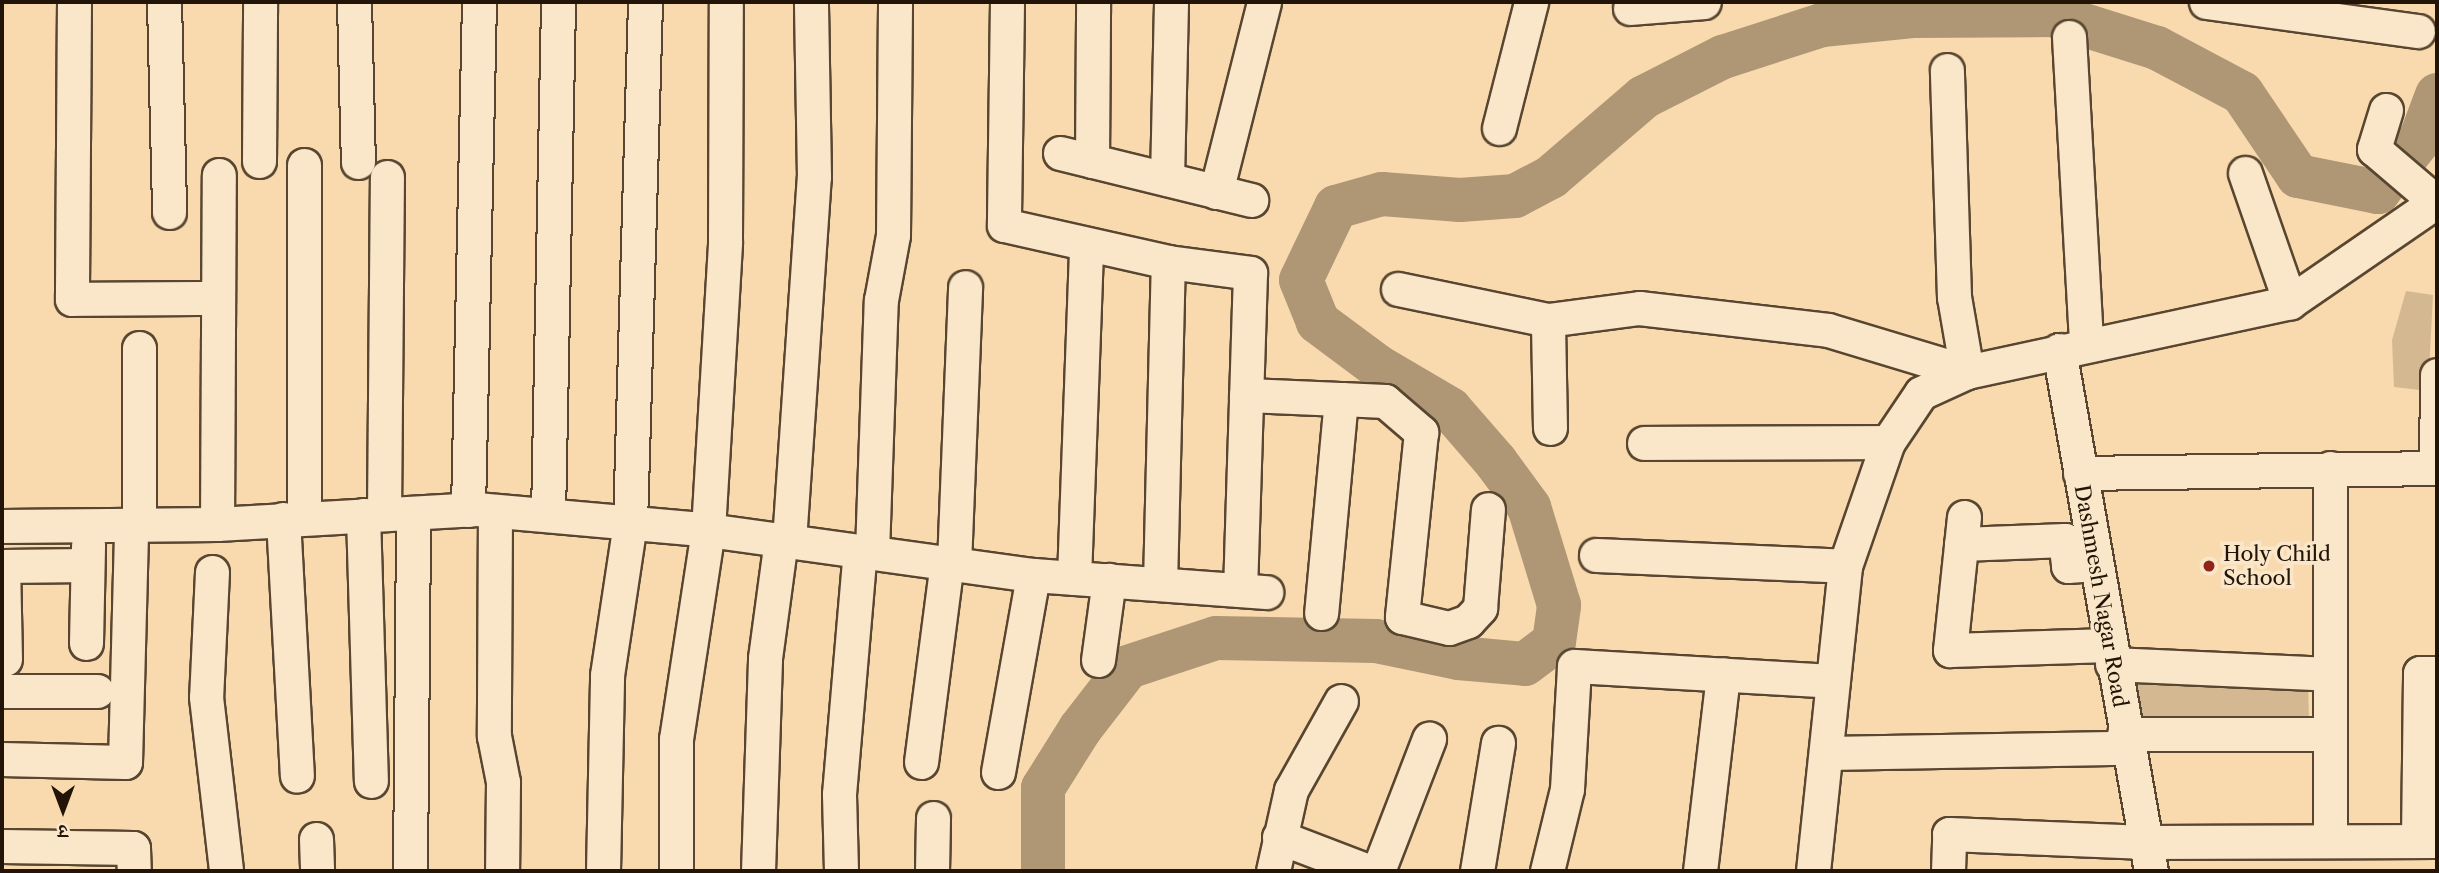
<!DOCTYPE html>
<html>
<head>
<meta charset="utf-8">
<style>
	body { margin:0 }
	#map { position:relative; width:2439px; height:873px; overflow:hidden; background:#f8daae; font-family:"Libre Caslon Text","Noto Serif Devanagari",serif }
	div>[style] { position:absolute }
	.green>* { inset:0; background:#d4b891 }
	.river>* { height:44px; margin:-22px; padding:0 22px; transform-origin:22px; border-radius:22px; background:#af9775 }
	.roads { filter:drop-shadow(2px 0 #584630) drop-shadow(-2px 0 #584630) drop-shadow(0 2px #584630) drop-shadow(0 -2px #584630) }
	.minor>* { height:33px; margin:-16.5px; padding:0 16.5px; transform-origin:16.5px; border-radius:16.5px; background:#fae7ca }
	.dots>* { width:19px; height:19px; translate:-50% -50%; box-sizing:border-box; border:4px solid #fae7ca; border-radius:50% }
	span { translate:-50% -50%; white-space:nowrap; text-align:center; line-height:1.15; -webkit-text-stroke:7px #fae7ca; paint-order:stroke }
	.poi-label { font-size:21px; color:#221406 }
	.left { translate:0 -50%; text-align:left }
	.street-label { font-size:21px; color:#221406 }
	.frame { position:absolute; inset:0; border:4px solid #221406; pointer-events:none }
	.north { position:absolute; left:28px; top:775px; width:70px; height:70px; -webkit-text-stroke:5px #fae7ca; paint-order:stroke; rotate:180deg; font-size:19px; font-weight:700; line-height:28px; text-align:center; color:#221406 }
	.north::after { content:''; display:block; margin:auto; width:24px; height:32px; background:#221406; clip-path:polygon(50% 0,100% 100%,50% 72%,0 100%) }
</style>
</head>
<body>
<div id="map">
	<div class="green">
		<i style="clip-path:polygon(2406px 291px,2433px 295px,2428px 391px,2394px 387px,2392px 340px)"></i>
		<i style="clip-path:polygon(2129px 675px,2308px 683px,2309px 720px,2140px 721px)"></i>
	</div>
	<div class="river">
		<i style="left:1043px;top:871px;width:83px;rotate:-90deg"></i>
		<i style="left:1043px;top:788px;width:70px;rotate:-57.9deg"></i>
		<i style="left:1080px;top:729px;width:78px;rotate:-52.3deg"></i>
		<i style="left:1128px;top:667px;width:93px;rotate:-18.2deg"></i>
		<i style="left:1216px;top:638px;width:160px;rotate:1.1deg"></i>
		<i style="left:1376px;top:641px;width:84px;rotate:11.7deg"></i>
		<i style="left:1458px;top:658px;width:67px;rotate:5.1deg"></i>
		<i style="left:1525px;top:664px;width:36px;rotate:-37deg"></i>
		<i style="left:1554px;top:642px;width:37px;rotate:-82deg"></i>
		<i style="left:1559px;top:605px;width:102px;rotate:-107deg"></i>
		<i style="left:1529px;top:507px;width:56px;rotate:-126.3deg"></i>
		<i style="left:1496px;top:462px;width:70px;rotate:-131deg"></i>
		<i style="left:1450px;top:409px;width:85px;rotate:-149.5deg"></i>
		<i style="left:1377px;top:366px;width:74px;rotate:-143.3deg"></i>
		<i style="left:1318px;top:322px;width:45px;rotate:-112deg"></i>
		<i style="left:1301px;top:280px;width:81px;rotate:-64.4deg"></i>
		<i style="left:1336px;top:207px;width:48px;rotate:-15.8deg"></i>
		<i style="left:1382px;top:194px;width:78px;rotate:4.4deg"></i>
		<i style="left:1460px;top:200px;width:55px;rotate:-4.2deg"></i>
		<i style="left:1515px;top:196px;width:41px;rotate:-27.8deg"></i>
		<i style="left:1551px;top:177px;width:123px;rotate:-40.7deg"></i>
		<i style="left:1644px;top:97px;width:89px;rotate:-26.9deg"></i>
		<i style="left:1723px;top:57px;width:104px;rotate:-17.9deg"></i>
		<i style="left:1822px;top:25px;width:91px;rotate:-5.6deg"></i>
		<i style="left:1913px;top:16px;width:139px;rotate:-0.4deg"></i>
		<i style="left:2052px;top:15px;width:110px;rotate:17.4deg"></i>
		<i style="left:2157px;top:48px;width:96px;rotate:27.9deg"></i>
		<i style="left:2242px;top:93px;width:100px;rotate:56deg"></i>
		<i style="left:2298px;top:176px;width:82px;rotate:11.3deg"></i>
		<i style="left:2378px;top:192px;width:69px;rotate:-51.5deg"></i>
		<i style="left:2421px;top:138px;width:46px;rotate:-69.6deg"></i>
	</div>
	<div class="roads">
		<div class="minor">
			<i style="left:74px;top:2px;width:297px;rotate:90.4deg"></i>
			<i style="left:72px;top:299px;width:146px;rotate:-0.4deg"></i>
			<i style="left:164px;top:2px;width:210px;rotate:88.6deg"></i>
			<i style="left:354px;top:2px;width:160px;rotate:88.6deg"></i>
			<i style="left:1007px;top:2px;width:223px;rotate:90.8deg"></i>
			<i style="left:1004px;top:225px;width:168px;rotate:12.7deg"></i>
			<i style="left:1168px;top:262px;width:83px;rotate:7.6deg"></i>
			<i style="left:1250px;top:273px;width:317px;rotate:91.8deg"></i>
			<i style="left:2206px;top:2px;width:214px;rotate:7.8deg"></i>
			<i style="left:1630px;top:8px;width:74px;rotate:-4.6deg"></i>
			<i style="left:2069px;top:37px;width:308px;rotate:86.8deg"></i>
			<i style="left:2386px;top:110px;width:41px;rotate:107.1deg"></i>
			<i style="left:2374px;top:149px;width:82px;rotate:40.5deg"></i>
			<i style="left:1499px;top:128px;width:130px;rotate:-75.7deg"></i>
			<i style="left:1060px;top:153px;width:197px;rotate:13.8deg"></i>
			<i style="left:259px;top:161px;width:159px;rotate:-89.6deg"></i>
			<i style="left:1092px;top:161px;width:159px;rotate:-89.6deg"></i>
			<i style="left:304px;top:165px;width:353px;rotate:90deg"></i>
			<i style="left:2245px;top:173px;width:137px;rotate:70.8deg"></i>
			<i style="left:1167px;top:179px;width:177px;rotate:-88.7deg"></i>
			<i style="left:1216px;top:192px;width:196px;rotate:-75.8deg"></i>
			<i style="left:1398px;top:289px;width:153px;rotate:11.7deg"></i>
			<i style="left:2059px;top:350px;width:529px;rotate:79.99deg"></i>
			<i style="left:1246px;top:395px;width:95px;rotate:2.4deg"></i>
			<i style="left:1341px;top:399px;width:215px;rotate:95.3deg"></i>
			<i style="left:1341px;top:399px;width:44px;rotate:2.6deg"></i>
			<i style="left:1385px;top:401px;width:48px;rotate:40.7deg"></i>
			<i style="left:1421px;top:432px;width:186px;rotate:95.9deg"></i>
			<i style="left:1402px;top:617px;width:48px;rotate:13.2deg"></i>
			<i style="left:1449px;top:628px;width:20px;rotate:-20deg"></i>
			<i style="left:1468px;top:621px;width:18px;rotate:-47deg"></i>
			<i style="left:1480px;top:608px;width:99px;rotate:-85.4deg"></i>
			<i style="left:1550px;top:428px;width:108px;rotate:-91.1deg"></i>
			<i style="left:1548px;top:320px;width:92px;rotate:-7.5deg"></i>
			<i style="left:1639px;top:308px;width:190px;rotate:6.6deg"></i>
			<i style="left:1828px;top:330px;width:145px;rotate:16.8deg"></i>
			<i style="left:1967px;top:372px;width:76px;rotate:-99.8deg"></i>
			<i style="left:1954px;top:297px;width:227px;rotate:-91.8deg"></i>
			<i style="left:1644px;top:443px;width:244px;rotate:-0.2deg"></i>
			<i style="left:2330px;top:468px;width:373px;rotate:90deg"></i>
			<i style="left:2436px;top:468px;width:93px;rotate:-89.4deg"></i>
			<i style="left:2080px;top:473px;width:357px;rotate:-0.8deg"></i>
			<i style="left:468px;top:510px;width:508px;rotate:-88.76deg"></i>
			<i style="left:495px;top:511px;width:225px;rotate:90.3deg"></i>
			<i style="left:494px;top:736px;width:47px;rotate:78.9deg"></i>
			<i style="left:503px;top:782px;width:89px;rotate:90.6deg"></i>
			<i style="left:384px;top:514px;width:337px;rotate:-89.5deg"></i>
			<i style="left:363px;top:515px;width:266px;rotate:88.3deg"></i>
			<i style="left:548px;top:515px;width:513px;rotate:-88.88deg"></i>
			<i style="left:1964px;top:517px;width:134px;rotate:96deg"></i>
			<i style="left:1950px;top:650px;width:159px;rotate:-1.8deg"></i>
			<i style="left:283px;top:519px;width:257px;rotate:86.9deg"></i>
			<i style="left:217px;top:524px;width:349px;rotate:-89.7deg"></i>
			<i style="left:139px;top:525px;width:177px;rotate:-90deg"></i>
			<i style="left:2px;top:526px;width:215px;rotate:-0.5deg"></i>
			<i style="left:217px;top:524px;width:260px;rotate:-3.3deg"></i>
			<i style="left:477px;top:509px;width:225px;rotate:5.1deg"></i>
			<i style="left:701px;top:529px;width:335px;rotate:7.9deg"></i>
			<i style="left:1033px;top:575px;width:234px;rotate:4.2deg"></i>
			<i style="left:789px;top:541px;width:365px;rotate:-86.1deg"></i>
			<i style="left:814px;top:177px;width:175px;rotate:-91deg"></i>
			<i style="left:1961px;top:544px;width:104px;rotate:-2.2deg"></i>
			<i style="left:2065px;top:540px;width:26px;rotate:83deg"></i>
			<i style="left:2068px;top:566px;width:27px;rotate:-4deg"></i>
			<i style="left:872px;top:552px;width:252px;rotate:-88deg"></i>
			<i style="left:881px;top:300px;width:66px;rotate:-79.5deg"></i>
			<i style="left:893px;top:235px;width:233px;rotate:-89.5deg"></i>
			<i style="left:1596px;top:555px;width:249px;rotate:2.5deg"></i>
			<i style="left:954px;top:564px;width:277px;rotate:-87.7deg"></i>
			<i style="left:212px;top:572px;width:125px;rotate:92.7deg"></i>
			<i style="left:206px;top:697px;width:175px;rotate:83.4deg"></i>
			<i style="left:1074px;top:578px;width:333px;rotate:-87.9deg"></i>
			<i style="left:1160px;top:584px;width:322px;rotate:-88.6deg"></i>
			<i style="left:86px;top:643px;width:98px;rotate:-88.8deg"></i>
			<i style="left:5px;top:659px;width:93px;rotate:-91.2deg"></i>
			<i style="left:3px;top:566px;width:84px;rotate:-0.7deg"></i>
			<i style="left:1098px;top:660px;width:81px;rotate:-82.2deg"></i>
			<i style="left:2112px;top:664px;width:218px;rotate:2.6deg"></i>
			<i style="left:2px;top:691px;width:95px"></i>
			<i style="left:2124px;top:734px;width:206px"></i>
			<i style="left:1827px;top:753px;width:299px;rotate:-1deg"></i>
			<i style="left:2px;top:759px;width:123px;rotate:1.4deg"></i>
			<i style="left:125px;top:762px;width:237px;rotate:-88.5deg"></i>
			<i style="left:921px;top:762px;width:201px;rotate:-82.6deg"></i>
			<i style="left:998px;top:772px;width:200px;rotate:-79.9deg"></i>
			<i style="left:1279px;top:837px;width:95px;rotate:20.9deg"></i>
			<i style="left:316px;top:839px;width:32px;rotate:88deg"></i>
			<i style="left:2418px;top:841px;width:168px;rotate:-89.3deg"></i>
			<i style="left:2420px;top:673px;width:17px"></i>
			<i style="left:2px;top:846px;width:131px;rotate:0.9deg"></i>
			<i style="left:133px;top:848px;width:23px;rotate:88deg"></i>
			<i style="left:410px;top:871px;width:358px;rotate:-89.5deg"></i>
			<i style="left:603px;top:871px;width:196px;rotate:-88.8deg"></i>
			<i style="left:607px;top:675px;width:154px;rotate:-81.4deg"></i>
			<i style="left:630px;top:523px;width:521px;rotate:-88.35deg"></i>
			<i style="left:676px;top:871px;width:132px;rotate:-90deg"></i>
			<i style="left:676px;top:739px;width:211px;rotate:-81.3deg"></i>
			<i style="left:708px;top:530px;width:289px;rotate:-86.6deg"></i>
			<i style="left:725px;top:241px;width:239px;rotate:-89.8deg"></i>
			<i style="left:758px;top:871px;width:213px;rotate:-88.1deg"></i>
			<i style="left:765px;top:658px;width:119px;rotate:-82.3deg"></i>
			<i style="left:841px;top:871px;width:77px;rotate:-91.5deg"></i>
			<i style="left:839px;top:794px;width:244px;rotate:-85.1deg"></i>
			<i style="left:932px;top:871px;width:53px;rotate:-88.9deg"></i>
			<i style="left:1273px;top:871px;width:83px;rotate:-77.5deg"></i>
			<i style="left:1291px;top:790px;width:102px;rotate:-60.7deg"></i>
			<i style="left:1378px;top:871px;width:142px;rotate:-68.9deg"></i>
			<i style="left:1477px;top:871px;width:130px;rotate:-80.7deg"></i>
			<i style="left:1547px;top:871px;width:84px;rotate:-76.3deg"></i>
			<i style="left:1567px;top:789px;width:123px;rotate:-86.7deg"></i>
			<i style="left:1574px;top:666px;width:259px;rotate:3.3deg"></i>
			<i style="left:1700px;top:871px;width:198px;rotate:-83.3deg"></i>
			<i style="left:1813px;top:871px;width:307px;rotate:-84deg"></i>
			<i style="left:1845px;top:566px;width:131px;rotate:-70.9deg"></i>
			<i style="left:1888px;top:442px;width:59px;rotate:-56deg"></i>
			<i style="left:1921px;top:393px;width:51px;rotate:-24.5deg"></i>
			<i style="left:1967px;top:372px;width:330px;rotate:-12.2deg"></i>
			<i style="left:2290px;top:302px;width:178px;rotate:-34.5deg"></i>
			<i style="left:1948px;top:871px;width:37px;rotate:-88deg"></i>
			<i style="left:1949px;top:834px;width:197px;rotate:2.3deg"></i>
			<i style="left:2146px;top:842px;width:291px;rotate:-0.2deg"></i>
		</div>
	</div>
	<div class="dots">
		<i style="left:2209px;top:566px;background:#8f2418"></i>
	</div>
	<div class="poi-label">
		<span class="left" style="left:2223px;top:566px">Holy Child<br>School</span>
	</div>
	<div class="street-label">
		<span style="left:2101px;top:596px;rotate:80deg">Dashmesh Nagar Road</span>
	</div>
	<div class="frame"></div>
	<div class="north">उ</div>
</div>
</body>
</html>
